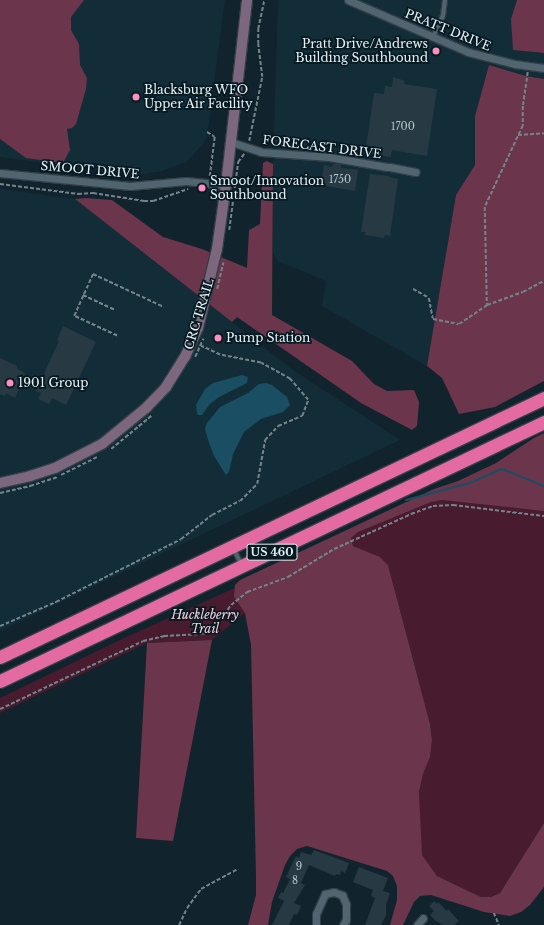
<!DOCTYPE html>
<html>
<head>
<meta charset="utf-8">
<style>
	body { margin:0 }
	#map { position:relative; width:544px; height:925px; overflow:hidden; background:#11232c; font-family:"Libre Baskerville",serif }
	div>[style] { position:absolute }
	.built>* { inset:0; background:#122d38 }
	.green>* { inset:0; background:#481b2f }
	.forest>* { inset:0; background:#6b354c }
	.water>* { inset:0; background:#194e63 }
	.stream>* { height:2px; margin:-1px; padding:0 1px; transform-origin:1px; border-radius:1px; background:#194e63 }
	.building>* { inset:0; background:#273a43 }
	.path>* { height:1.5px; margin-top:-0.75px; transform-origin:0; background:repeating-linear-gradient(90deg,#75848b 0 4px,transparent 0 6px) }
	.roads { filter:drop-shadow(1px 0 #333f46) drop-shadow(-1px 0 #333f46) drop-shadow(0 1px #333f46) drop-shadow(0 -1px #333f46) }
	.lane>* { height:3.5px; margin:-1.75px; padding:0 1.75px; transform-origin:1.75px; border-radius:1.75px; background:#50656f }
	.street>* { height:7px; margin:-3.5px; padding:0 3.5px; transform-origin:3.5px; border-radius:3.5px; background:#50656f }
	.secondary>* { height:10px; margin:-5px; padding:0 5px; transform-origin:5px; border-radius:5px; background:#7c677e }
	.highway>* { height:13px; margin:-6.5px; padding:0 6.5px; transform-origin:6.5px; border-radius:6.5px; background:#e46ba1 }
	.dots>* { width:11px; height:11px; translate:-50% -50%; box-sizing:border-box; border:2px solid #071a22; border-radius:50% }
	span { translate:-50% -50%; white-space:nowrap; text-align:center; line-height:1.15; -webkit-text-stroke:3.5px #071a22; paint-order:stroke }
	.number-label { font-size:10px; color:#b6c4cb }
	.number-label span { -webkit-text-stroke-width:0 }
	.shield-label span { padding:1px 3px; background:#071a22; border:1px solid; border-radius:3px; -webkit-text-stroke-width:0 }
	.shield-label { font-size:11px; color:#e6f2f8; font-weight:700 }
	.street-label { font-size:12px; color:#e6f2f8 }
	.poi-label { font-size:12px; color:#e6f2f8 }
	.right { translate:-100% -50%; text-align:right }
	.left { translate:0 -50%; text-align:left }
	.park-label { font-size:12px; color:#f5d0dd; font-style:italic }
</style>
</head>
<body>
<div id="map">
	<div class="built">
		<i style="clip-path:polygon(0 0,225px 0,207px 136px,203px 144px,186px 162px,162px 171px,145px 174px,120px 173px,0 157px)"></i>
		<i style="clip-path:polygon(278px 0,517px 0,513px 50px,544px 53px,544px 79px,526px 76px,489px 65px,475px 116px,475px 165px,456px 195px,427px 366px,322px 306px,326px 281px,278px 261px,273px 253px,273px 164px)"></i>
		<i style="clip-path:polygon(0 189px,75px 199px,293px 370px,400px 440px,0 631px)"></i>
	</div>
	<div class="green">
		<i style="clip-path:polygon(426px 499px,544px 505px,544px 823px,500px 893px,491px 897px,481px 897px,443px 879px,437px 876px,421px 855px,419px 792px,423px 774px,430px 757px,432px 740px,430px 724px,388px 565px,380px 557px,353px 546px,245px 613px,212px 640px,147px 643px,0 713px,0 698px,122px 639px,358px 532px)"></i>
	</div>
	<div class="forest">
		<i style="clip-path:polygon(0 0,84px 0,71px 17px,71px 30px,79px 44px,80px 65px,87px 78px,86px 89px,76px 124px,72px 128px,67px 129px,70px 150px,63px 163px,26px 158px,0 139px)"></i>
		<i style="clip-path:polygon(517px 0,544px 0,544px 53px,513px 50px,511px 19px)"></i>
		<i style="clip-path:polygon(489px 65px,526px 76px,544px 79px,544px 381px,495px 407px,459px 414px,442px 378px,427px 366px,456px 195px,475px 165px,475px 116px)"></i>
		<i style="clip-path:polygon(267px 161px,273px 164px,272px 315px,352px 361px,374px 384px,387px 391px,414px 390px,419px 402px,417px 426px,412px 430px,361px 403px,237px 317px,232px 322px,75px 199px,86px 198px,112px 200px,163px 237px,202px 249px,247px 268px,249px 230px,260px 224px,263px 163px)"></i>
		<i style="clip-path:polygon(544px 433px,544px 511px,442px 500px,431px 502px,358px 532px,351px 538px,353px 546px,380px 557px,388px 565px,430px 724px,432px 740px,430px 757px,423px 774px,419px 792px,422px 855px,437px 876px,443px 879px,481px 897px,491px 897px,500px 893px,544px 823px,544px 887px,530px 905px,521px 912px,510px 916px,484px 912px,431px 895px,420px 896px,414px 902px,403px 925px,390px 925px,397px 900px,397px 886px,393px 876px,387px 871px,307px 846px,297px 849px,290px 856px,285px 865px,272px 902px,268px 925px,248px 925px,256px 895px,256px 878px,251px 645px,245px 613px,234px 597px,235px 585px,240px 580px,434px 489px,458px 481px,496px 463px,534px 438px)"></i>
		<i style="clip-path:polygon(212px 640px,173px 841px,136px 838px,147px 643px)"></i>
	</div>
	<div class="water">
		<i style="clip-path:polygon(242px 375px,248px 377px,247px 383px,219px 397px,210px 404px,202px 415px,198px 415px,197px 413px,196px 405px,205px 389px,213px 383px)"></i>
		<i style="clip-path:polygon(266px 383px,272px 385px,287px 397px,290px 405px,283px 412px,261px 419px,244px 432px,233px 454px,229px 472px,226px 475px,214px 456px,208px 440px,205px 429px,207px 423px,220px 407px,248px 393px,259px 384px)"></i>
	</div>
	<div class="stream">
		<i style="left:406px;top:500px;width:66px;rotate:-14.9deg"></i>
		<i style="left:470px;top:483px;width:35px;rotate:-24deg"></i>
		<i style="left:502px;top:469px;width:45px;rotate:22deg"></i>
	</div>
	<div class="building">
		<i style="clip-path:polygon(393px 77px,405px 81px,404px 84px,437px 89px,427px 156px,392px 150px,391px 157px,365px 153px,374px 93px,384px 94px,385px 86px,392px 87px)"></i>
		<i style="clip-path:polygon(333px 164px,341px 164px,341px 168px,358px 170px,355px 191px,321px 185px,324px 165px,332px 167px)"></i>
		<i style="clip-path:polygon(370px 174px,389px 176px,389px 177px,398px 179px,390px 236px,385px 235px,384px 238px,365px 235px,366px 232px,361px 232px)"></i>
		<i style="clip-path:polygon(63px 326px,96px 342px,66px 405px,52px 398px,49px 404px,38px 399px,41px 393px,36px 391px,59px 341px,57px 340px)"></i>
		<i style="clip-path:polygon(0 358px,17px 366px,17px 369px,25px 373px,15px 398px,6px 393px,5px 396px,0 394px)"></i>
		<i style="clip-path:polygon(314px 850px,349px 863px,345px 873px,341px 871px,340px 875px,336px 874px,335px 876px,309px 865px,301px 883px,305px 885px,294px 903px,301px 906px,297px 915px,294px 914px,289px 925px,272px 925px,284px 901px,278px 898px,281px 892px,283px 893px,290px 879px,286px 877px,296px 856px,299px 858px,301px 852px,311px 855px)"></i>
		<i style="clip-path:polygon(359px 867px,388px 878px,383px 891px,390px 893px,386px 905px,386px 915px,381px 925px,365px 925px,375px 898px,371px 896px,373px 890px,353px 882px)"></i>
		<i style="clip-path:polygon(434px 901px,437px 904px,438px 902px,447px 911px,448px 909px,459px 921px,454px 925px,443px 925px,436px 921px,430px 915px,434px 911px,429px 906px)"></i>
	</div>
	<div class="path">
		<i style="left:528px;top:72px;width:34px;rotate:98deg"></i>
		<i style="left:523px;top:106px;width:20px;rotate:90deg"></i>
		<i style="left:523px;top:126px;width:89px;rotate:115.1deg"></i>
		<i style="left:485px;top:207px;width:98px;rotate:88.8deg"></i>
		<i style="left:487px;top:305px;width:38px;rotate:-20deg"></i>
		<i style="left:523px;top:292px;width:24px;rotate:-28deg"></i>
		<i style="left:207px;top:132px;width:9px;rotate:32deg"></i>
		<i style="left:215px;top:137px;width:40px;rotate:97.1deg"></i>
		<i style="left:518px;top:135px;width:26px;rotate:-4deg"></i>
		<i style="left:249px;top:141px;width:65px;rotate:-78.5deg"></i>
		<i style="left:262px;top:77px;width:33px;rotate:-97deg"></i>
		<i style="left:258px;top:44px;width:15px;rotate:-90deg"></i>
		<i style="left:258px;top:29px;width:30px;rotate:-78deg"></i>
		<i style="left:0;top:184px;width:79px;rotate:7.3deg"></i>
		<i style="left:78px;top:194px;width:15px;rotate:-4deg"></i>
		<i style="left:93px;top:193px;width:52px;rotate:8.9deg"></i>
		<i style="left:144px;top:201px;width:9px"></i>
		<i style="left:153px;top:201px;width:37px;rotate:-19deg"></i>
		<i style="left:210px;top:190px;width:8px;rotate:45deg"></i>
		<i style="left:229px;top:230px;width:69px;rotate:-82.5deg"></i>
		<i style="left:238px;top:162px;width:10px;rotate:-53deg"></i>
		<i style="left:217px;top:289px;width:27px;rotate:-77deg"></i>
		<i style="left:413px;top:289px;width:18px;rotate:29deg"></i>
		<i style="left:429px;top:298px;width:21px;rotate:79deg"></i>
		<i style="left:433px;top:319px;width:26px;rotate:11deg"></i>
		<i style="left:459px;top:324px;width:34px;rotate:-34deg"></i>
		<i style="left:83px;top:295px;width:35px;rotate:25deg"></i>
		<i style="left:117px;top:336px;width:47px;rotate:-155.1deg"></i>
		<i style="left:74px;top:316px;width:46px;rotate:-65.7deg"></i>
		<i style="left:93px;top:274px;width:78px;rotate:24.9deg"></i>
		<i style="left:195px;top:357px;width:20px;rotate:-66deg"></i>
		<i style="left:111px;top:449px;width:52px;rotate:-39.5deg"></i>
		<i style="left:61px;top:475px;width:40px;rotate:-26.6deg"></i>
		<i style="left:0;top:493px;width:31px;rotate:-13deg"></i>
		<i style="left:30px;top:486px;width:29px;rotate:-18deg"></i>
		<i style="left:0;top:626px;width:61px;rotate:-23.2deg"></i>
		<i style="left:56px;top:602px;width:140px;rotate:-26.7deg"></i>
		<i style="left:181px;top:539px;width:39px;rotate:-38deg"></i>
		<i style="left:212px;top:515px;width:31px;rotate:-27deg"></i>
		<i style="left:240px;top:501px;width:24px;rotate:-45deg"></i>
		<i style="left:257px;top:484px;width:45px;rotate:-79.7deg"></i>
		<i style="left:265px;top:440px;width:19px;rotate:-47deg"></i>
		<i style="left:278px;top:426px;width:26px;rotate:-23deg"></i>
		<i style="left:302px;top:416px;width:17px;rotate:-69deg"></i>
		<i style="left:308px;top:400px;width:28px;rotate:-131deg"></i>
		<i style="left:290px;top:379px;width:33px;rotate:-151deg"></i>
		<i style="left:261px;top:363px;width:42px;rotate:-169deg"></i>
		<i style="left:220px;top:355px;width:21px;rotate:-155deg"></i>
		<i style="left:0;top:709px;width:158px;rotate:-25.4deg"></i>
		<i style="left:143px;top:641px;width:22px;rotate:-13deg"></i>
		<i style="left:164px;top:636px;width:38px;rotate:-3deg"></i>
		<i style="left:202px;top:634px;width:13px;rotate:-18deg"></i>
		<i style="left:214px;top:630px;width:30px;rotate:-56deg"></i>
		<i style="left:231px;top:605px;width:21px;rotate:-39deg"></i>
		<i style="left:247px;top:592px;width:44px;rotate:-20.1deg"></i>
		<i style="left:288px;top:577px;width:54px;rotate:-31.3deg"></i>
		<i style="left:334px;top:549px;width:85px;rotate:-24.4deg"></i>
		<i style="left:411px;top:514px;width:23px;rotate:-20deg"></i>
		<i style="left:433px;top:506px;width:20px;rotate:-3deg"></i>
		<i style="left:453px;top:505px;width:92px;rotate:6.9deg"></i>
		<i style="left:494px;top:913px;width:13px;rotate:67deg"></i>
		<i style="left:179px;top:925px;width:19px;rotate:-65deg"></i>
		<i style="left:187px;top:908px;width:24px;rotate:-54deg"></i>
		<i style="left:201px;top:889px;width:42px;rotate:-28.4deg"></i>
	</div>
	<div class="roads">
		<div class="lane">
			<i style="left:433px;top:37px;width:23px;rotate:-65deg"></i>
			<i style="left:443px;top:16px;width:16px;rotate:-83deg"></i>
			<i style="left:234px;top:549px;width:16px;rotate:63deg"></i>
		</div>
		<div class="street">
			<i style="left:348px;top:0;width:131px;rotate:23.4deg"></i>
			<i style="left:468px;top:52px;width:49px;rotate:14.3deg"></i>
			<i style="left:515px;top:64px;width:29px;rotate:8deg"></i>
			<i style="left:231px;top:142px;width:32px;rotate:18deg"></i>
			<i style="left:261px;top:152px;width:68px;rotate:4.2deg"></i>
			<i style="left:329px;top:157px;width:59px;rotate:9.8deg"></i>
			<i style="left:390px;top:167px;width:26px;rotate:11deg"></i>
			<i style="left:0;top:173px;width:131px;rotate:5.7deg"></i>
			<i style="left:130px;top:186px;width:56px;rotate:-5.1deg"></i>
			<i style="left:186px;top:181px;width:40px;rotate:5.7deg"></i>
			<i style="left:316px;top:925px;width:11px;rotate:-90deg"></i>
			<i style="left:316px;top:914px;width:22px;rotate:-66deg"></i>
			<i style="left:325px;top:894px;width:9px;rotate:-13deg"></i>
			<i style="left:334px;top:892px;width:9px;rotate:21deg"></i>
			<i style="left:342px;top:895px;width:10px;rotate:66deg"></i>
			<i style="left:346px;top:904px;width:16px;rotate:90deg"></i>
			<i style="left:346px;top:920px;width:6px;rotate:121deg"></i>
			<i style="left:417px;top:925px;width:9px;rotate:-49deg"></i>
		</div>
		<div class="secondary">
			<i style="left:0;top:483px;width:31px;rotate:-13deg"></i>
			<i style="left:30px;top:476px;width:26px;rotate:-18deg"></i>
			<i style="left:55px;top:468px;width:53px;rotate:-27.1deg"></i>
			<i style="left:102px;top:444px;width:57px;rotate:-39.3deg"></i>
			<i style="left:146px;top:408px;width:29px;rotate:-46deg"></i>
			<i style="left:166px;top:387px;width:36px;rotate:-58deg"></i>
			<i style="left:185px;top:357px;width:32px;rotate:-66deg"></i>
			<i style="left:198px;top:328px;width:81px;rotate:-76.5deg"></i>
			<i style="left:217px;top:249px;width:65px;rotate:-82deg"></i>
			<i style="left:226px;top:185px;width:186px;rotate:-83.5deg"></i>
		</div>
		<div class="highway">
			<i style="left:0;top:657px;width:603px;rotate:-25.46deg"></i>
			<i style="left:0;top:681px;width:603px;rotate:-25.46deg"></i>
		</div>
	</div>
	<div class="dots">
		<i style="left:436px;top:51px;background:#fe8ebd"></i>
		<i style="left:136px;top:97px;background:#fe8ebd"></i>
		<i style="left:202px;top:188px;background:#fe8ebd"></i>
		<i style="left:218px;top:338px;background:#fe8ebd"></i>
		<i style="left:10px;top:383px;background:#fe8ebd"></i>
	</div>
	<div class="number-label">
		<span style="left:403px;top:127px">1700</span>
		<span style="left:340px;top:180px">1750</span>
		<span style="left:299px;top:867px">9</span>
		<span style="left:295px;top:881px">8</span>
	</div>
	<div class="shield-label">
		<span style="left:272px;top:552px">US 460</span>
	</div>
	<div class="street-label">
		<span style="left:448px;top:30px;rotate:22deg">PRATT DRIVE</span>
		<span style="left:322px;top:147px;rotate:7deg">FORECAST DRIVE</span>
		<span style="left:90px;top:170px;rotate:5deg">SMOOT DRIVE</span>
		<span style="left:199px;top:314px;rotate:-73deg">CRC TRAIL</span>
	</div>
	<div class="poi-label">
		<span class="right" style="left:428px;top:51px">Pratt Drive/Andrews<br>Building Southbound</span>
		<span class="left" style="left:144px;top:97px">Blacksburg WFO<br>Upper Air Facility</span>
		<span class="left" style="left:210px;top:188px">Smoot/Innovation<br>Southbound</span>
		<span class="left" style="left:226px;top:338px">Pump Station</span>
		<span class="left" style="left:18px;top:383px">1901 Group</span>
	</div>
	<div class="park-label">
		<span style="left:205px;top:622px">Huckleberry<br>Trail</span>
	</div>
</div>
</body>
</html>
